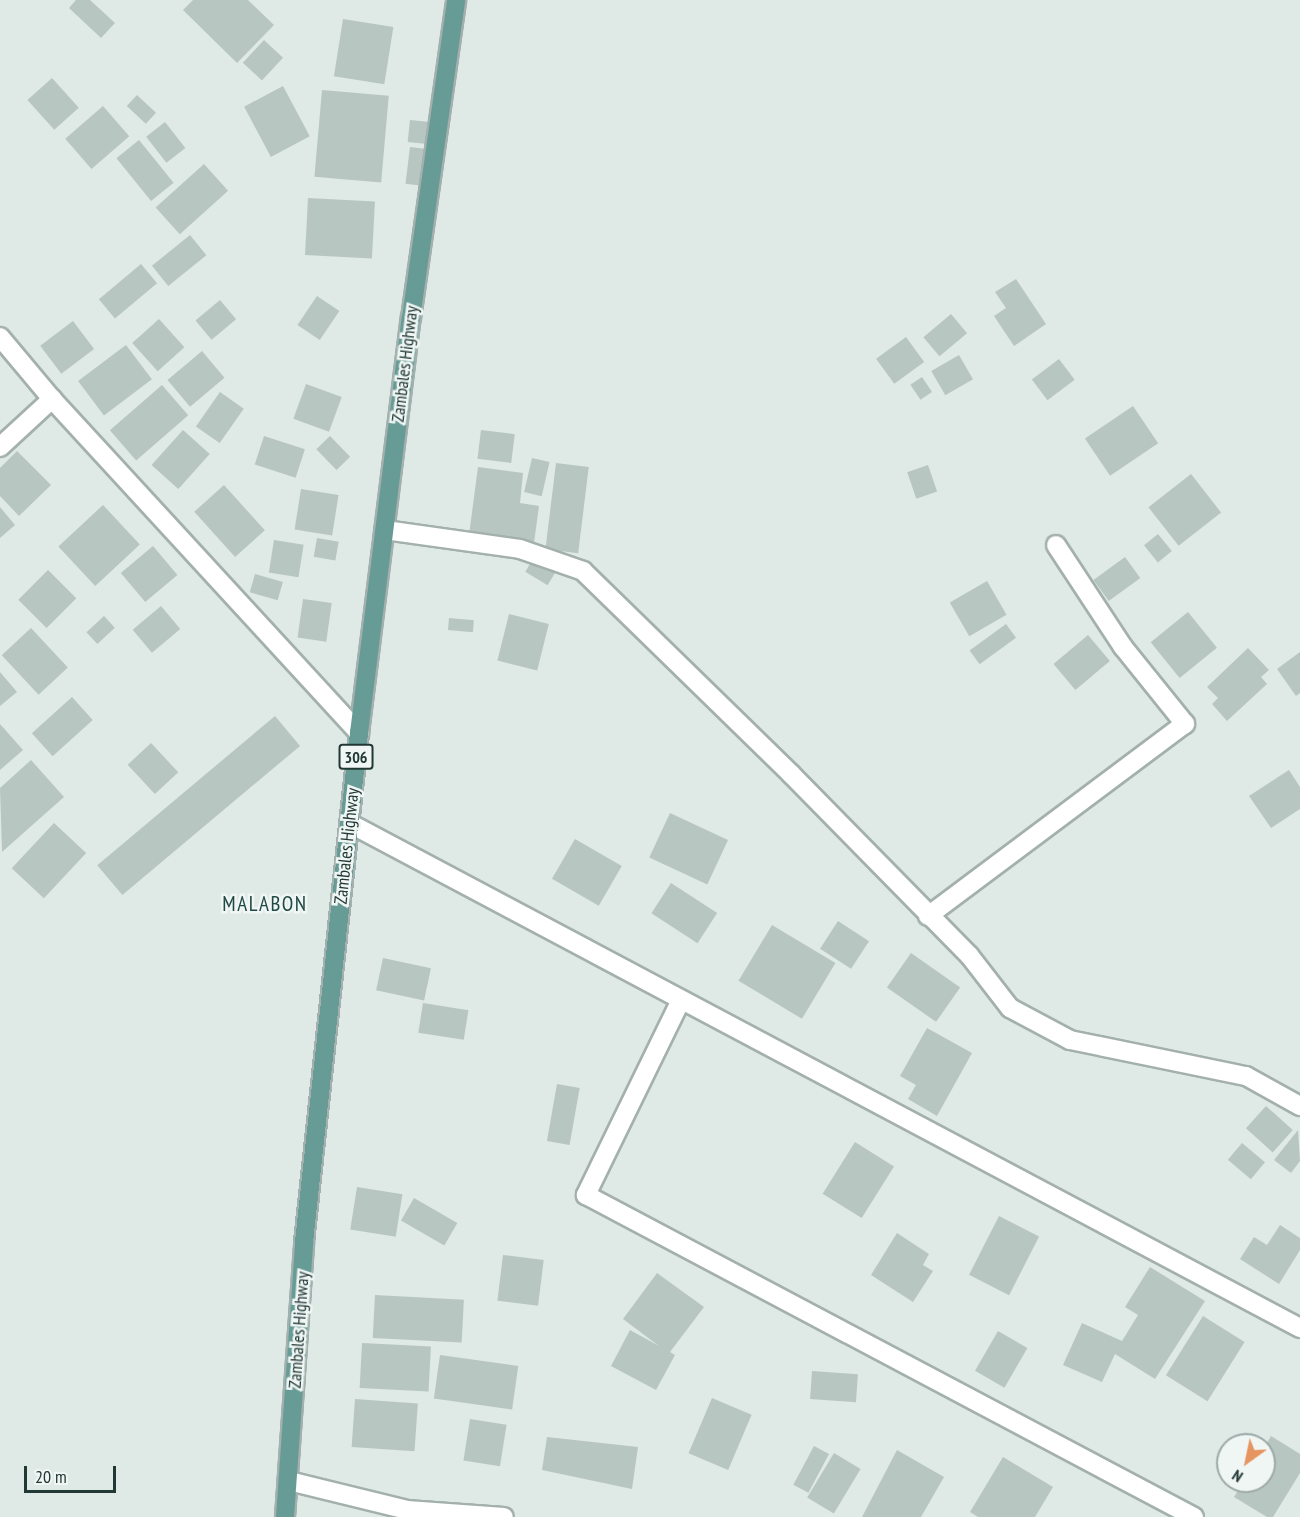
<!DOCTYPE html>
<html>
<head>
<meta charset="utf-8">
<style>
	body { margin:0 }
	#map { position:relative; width:1300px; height:1517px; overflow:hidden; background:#dfe9e6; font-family:"PT Sans Narrow",sans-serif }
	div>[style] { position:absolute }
	.building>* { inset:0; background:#b8c6c2; transform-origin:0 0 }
	.roads { filter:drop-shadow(2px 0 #a3b0ad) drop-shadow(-2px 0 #a3b0ad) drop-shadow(0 2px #a3b0ad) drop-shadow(0 -2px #a3b0ad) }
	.minor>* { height:18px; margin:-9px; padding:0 9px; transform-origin:9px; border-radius:9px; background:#fff }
	.major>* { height:18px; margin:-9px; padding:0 9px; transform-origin:9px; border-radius:9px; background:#679b96 }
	span { translate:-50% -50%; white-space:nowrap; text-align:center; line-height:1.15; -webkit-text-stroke:5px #eff6f4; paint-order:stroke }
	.shield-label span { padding:2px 4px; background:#eff6f4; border:2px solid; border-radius:4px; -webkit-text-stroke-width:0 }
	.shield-label { font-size:16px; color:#223835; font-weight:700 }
	.street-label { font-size:18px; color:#223835 }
	.quarter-label { font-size:21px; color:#204844; letter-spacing:1.5px }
	.north { position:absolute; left:1216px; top:1433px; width:60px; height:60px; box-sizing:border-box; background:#eff6f4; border:2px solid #9daaa8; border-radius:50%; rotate:213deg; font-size:16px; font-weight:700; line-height:24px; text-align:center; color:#223835 }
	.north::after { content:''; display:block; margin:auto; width:21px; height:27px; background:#e69560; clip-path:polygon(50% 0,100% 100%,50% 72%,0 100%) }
	.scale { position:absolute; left:24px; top:1466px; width:92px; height:27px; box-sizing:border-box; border:3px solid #223835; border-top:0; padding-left:8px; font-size:18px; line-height:21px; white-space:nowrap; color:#223835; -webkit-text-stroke:4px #eff6f4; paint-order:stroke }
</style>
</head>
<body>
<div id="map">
	<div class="building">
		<i style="clip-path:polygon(76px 0,90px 0,115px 23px,101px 38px,69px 8px)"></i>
		<i style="clip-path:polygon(193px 0,248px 0,274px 25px,237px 63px,183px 10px)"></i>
		<i style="left:343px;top:19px;width:51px;height:58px;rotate:9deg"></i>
		<i style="left:264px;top:40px;width:26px;height:31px;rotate:43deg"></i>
		<i style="left:52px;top:78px;width:40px;height:33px;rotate:48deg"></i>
		<i style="left:283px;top:86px;width:57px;height:44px;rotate:62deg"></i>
		<i style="left:322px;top:90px;width:67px;height:87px;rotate:5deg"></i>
		<i style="left:137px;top:95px;width:26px;height:15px;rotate:43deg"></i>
		<i style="left:103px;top:106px;width:40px;height:50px;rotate:49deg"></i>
		<i style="left:410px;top:120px;width:20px;height:22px;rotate:6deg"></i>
		<i style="left:165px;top:122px;width:33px;height:24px;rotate:52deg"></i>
		<i style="left:139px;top:140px;width:55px;height:29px;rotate:51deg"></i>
		<i style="left:410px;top:147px;width:17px;height:37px;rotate:7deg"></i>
		<i style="left:204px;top:164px;width:36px;height:65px;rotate:48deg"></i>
		<i style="left:308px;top:198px;width:67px;height:57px;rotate:3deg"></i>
		<i style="left:190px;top:235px;width:26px;height:49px;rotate:51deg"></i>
		<i style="left:141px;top:264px;width:25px;height:55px;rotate:50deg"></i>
		<i style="clip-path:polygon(1016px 279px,1046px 324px,1014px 346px,994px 316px,1006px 308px,995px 292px)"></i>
		<i style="left:317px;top:296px;width:27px;height:35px;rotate:34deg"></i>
		<i style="left:220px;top:300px;width:25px;height:32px;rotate:50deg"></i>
		<i style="left:951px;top:314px;width:25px;height:36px;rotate:50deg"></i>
		<i style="left:159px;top:319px;width:38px;height:36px;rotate:48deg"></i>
		<i style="left:73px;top:321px;width:35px;height:41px;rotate:53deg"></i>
		<i style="left:906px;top:337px;width:31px;height:37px;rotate:54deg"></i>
		<i style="left:126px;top:345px;width:43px;height:60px;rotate:53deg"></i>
		<i style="left:202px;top:351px;width:35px;height:45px;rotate:50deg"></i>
		<i style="left:959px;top:355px;width:28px;height:32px;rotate:60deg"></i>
		<i style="left:1059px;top:359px;width:26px;height:34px;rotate:53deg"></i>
		<i style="left:922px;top:377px;width:18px;height:14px;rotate:56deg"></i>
		<i style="left:306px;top:384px;width:38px;height:37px;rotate:20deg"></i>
		<i style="left:162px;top:385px;width:40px;height:69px;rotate:49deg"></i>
		<i style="left:220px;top:392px;width:29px;height:42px;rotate:35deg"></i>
		<i style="left:1133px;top:406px;width:45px;height:58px;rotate:56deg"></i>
		<i style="left:183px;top:430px;width:36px;height:47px;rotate:42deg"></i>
		<i style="left:481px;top:430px;width:34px;height:29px;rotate:7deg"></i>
		<i style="left:264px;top:436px;width:43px;height:30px;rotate:18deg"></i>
		<i style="left:330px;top:436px;width:29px;height:19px;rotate:46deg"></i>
		<i style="clip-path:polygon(17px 451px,51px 485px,19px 516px,0 496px,0 468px)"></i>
		<i style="left:532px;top:458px;width:18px;height:35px;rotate:13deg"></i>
		<i style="left:556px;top:463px;width:33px;height:87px;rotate:7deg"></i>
		<i style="left:928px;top:465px;width:28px;height:22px;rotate:71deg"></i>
		<i style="clip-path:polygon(478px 467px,523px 473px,520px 503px,539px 506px,534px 543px,469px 535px)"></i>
		<i style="left:1191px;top:474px;width:49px;height:54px;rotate:52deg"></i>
		<i style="left:224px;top:485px;width:61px;height:40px;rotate:48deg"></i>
		<i style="left:301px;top:489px;width:38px;height:41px;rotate:9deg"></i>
		<i style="left:103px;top:505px;width:54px;height:61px;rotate:47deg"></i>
		<i style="clip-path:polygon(0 507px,15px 525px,0 538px)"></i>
		<i style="left:1158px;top:534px;width:22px;height:18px;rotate:51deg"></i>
		<i style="left:317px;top:538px;width:22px;height:19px;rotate:10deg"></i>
		<i style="left:274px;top:540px;width:30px;height:33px;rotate:9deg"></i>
		<i style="left:153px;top:546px;width:38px;height:42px;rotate:50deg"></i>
		<i style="left:1125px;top:557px;width:26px;height:39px;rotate:54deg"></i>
		<i style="left:533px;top:559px;width:26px;height:15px;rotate:31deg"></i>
		<i style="left:48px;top:570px;width:40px;height:42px;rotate:45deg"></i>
		<i style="left:255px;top:574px;width:29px;height:19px;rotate:16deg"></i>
		<i style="left:987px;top:581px;width:39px;height:43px;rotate:60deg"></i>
		<i style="left:303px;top:599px;width:29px;height:39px;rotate:8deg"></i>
		<i style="left:161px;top:606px;width:30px;height:37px;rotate:50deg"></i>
		<i style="left:1188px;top:612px;width:46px;height:48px;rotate:51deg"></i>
		<i style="left:509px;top:614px;width:41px;height:48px;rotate:14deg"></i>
		<i style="left:104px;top:616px;width:16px;height:24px;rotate:47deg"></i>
		<i style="left:449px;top:618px;width:25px;height:12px;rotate:5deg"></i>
		<i style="left:1006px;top:624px;width:17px;height:45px;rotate:54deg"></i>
		<i style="left:31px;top:628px;width:54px;height:40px;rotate:47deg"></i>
		<i style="left:1088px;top:635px;width:34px;height:45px;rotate:50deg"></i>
		<i style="clip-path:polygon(1248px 648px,1269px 670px,1261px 677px,1267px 684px,1227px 721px,1212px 704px,1218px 698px,1207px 687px)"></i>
		<i style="clip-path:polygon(1300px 652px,1300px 693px,1296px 696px,1277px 669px)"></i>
		<i style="clip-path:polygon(0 672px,17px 692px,0 706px)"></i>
		<i style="left:72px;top:697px;width:31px;height:54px;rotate:48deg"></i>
		<i style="left:275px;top:716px;width:39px;height:232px;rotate:50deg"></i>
		<i style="clip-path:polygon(0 724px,23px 750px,0 770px)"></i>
		<i style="left:151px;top:743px;width:40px;height:32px;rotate:47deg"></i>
		<i style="clip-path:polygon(31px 760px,64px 797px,2px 852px,0 788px)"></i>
		<i style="clip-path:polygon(1289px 770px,1300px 787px,1300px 809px,1271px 828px,1249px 796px)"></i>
		<i style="left:670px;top:813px;width:64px;height:49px;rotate:25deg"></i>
		<i style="left:54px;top:823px;width:44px;height:62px;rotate:43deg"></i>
		<i style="left:575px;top:839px;width:54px;height:46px;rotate:30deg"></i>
		<i style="left:671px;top:883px;width:55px;height:36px;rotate:33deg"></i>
		<i style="left:838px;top:921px;width:37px;height:33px;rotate:33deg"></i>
		<i style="left:772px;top:925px;width:74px;height:65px;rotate:31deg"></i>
		<i style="left:911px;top:953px;width:60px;height:42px;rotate:35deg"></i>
		<i style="left:383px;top:958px;width:49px;height:33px;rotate:12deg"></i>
		<i style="left:423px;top:1003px;width:46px;height:30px;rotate:9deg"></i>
		<i style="clip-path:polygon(927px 1028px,972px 1053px,937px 1116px,908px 1099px,916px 1085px,900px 1076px)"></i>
		<i style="left:557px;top:1084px;width:23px;height:58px;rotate:10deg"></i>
		<i style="left:1266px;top:1106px;width:36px;height:30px;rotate:42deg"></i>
		<i style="clip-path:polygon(1298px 1130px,1300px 1161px,1291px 1173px,1274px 1160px)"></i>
		<i style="left:855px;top:1142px;width:46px;height:61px;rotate:32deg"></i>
		<i style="left:1242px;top:1143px;width:30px;height:22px;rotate:40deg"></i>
		<i style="left:357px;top:1187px;width:46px;height:43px;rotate:9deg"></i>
		<i style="left:414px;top:1198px;width:50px;height:26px;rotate:30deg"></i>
		<i style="left:999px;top:1216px;width:45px;height:66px;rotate:27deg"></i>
		<i style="clip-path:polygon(1280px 1225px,1300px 1238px,1300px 1250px,1279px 1284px,1240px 1259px,1254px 1237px,1267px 1245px)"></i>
		<i style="clip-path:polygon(897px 1233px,929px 1254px,923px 1265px,933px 1271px,913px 1302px,871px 1275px)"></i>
		<i style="left:503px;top:1255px;width:41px;height:46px;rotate:7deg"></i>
		<i style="clip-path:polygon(1150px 1267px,1205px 1301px,1155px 1379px,1115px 1354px,1102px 1382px,1063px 1365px,1082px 1323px,1122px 1341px,1138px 1315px,1125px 1307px)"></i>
		<i style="clip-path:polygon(657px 1273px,704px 1307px,670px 1352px,675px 1355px,656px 1390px,611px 1366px,630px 1330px,659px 1346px,623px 1319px)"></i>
		<i style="left:375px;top:1295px;width:89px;height:43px;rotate:3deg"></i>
		<i style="left:1203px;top:1316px;width:49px;height:70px;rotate:32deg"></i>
		<i style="left:998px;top:1331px;width:34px;height:46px;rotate:30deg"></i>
		<i style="left:362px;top:1343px;width:69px;height:45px;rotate:3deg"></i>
		<i style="left:440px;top:1355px;width:79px;height:44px;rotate:8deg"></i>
		<i style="left:812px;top:1371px;width:46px;height:28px;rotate:4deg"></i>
		<i style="left:712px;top:1398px;width:43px;height:60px;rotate:23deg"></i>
		<i style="left:355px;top:1399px;width:63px;height:48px;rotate:4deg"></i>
		<i style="left:470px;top:1419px;width:37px;height:42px;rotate:9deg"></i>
		<i style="clip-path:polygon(1271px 1436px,1300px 1454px,1300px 1473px,1273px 1517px,1267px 1517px,1234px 1497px,1244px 1481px,1264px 1481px,1264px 1448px)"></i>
		<i style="clip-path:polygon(547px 1437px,638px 1447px,632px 1489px,542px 1470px)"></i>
		<i style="left:814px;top:1446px;width:17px;height:44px;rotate:28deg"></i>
		<i style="clip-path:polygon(897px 1450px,944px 1477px,921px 1517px,862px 1517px)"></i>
		<i style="left:834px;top:1453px;width:31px;height:52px;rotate:31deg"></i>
		<i style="clip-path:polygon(1003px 1457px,1053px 1487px,1035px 1517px,978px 1517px,970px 1512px)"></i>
	</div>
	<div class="roads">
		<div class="minor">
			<i style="left:0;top:337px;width:81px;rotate:50deg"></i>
			<i style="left:52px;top:399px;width:454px;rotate:47.4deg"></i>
			<i style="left:0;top:447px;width:71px;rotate:-42.7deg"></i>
			<i style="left:385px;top:530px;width:136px;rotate:8deg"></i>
			<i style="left:520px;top:549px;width:67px;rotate:19.2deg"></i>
			<i style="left:583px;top:571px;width:291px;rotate:44.3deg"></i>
			<i style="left:791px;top:774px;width:254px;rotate:45.5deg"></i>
			<i style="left:969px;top:955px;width:67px;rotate:52.3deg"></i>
			<i style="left:1010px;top:1008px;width:68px;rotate:28.1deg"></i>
			<i style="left:1070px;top:1040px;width:180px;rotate:11.6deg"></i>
			<i style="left:1246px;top:1076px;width:62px;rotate:29.1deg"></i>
			<i style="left:349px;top:823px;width:1077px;rotate:27.97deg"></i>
			<i style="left:928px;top:916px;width:321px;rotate:-36.8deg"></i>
			<i style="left:1185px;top:724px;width:99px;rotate:-128.8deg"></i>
			<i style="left:1123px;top:647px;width:122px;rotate:-123.3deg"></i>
			<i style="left:680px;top:1002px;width:215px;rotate:116deg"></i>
			<i style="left:586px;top:1195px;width:688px;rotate:27.91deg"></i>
			<i style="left:289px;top:1481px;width:122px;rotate:13.8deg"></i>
			<i style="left:407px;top:1510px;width:97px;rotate:4.1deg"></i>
		</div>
		<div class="major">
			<i style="left:285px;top:1517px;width:276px;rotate:-86deg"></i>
			<i style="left:304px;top:1242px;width:512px;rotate:-83.83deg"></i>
			<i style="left:359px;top:733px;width:418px;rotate:-82.9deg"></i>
			<i style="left:411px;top:318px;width:321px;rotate:-81.9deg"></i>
		</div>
	</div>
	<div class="shield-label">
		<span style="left:356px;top:757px">306</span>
	</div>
	<div class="street-label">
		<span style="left:405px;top:364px;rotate:-83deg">Zambales Highway</span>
		<span style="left:347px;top:846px;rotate:-84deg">Zambales Highway</span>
		<span style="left:299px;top:1330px;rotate:-86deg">Zambales Highway</span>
	</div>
	<div class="quarter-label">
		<span style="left:265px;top:904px">MALABON</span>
	</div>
	<div class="north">N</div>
	<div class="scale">20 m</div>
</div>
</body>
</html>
